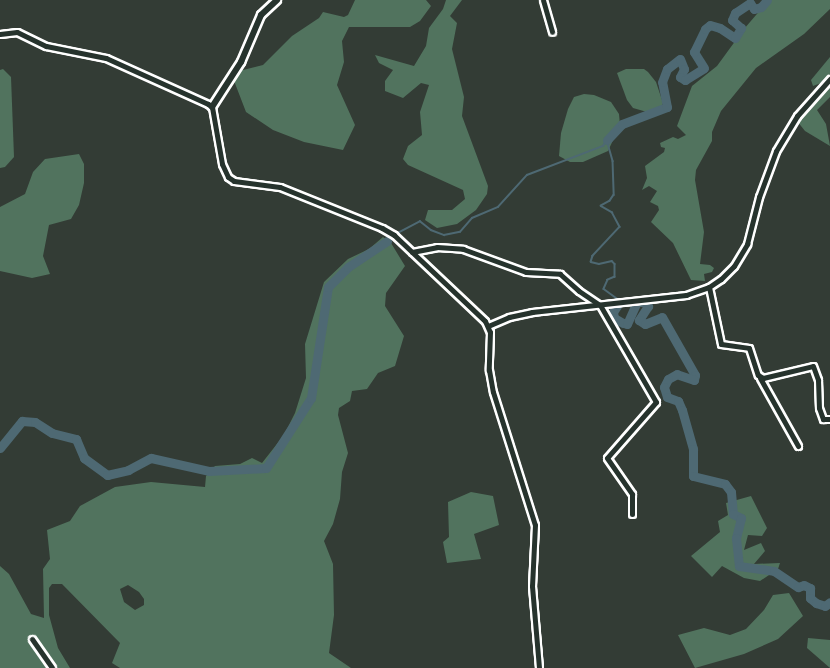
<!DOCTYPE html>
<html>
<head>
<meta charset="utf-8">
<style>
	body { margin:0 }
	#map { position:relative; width:830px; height:668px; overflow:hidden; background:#333c35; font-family:"Shantell Sans",sans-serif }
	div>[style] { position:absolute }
	.green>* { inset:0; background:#51735e }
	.stream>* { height:1.5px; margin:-0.75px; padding:0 0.75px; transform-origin:0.75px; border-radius:0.75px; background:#4e6973 }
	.river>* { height:9px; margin:-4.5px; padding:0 4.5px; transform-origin:4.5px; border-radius:4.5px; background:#4e6973 }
	.roads { filter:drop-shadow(2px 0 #fff) drop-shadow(-2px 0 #fff) drop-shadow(0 2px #fff) drop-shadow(0 -2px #fff) }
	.minor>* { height:5px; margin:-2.5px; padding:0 2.5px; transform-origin:2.5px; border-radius:2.5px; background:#26332d }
	.tertiary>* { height:6px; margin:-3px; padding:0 3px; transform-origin:3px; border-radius:3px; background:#26332d }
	span { translate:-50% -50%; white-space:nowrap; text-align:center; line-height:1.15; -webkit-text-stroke:6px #26332d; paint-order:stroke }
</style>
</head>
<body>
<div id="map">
	<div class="green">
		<i style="clip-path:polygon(355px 0,426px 0,431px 6px,420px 21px,410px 27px,349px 27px,342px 41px,344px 62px,337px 85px,355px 125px,343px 150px,304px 142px,273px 130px,246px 112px,231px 73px,263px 65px,292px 36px,319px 18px,323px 12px,344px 17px,348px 15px)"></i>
		<i style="clip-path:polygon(446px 0,462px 0,450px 16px,457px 23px,452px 49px,464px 97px,462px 116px,488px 186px,487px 194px,476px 210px,457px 224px,437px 228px,425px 220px,428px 210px,452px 210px,465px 199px,463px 190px,408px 165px,403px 159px,408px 146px,422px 135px,420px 112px,429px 85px,421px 83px,403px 98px,385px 91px,385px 81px,393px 70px,379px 63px,375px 55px,414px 66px,426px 46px,429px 28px,443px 9px)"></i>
		<i style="clip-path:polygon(769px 0,830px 0,830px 9px,804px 34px,756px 68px,721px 111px,712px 132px,712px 141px,696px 170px,695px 180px,704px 232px,700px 264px,710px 265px,714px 268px,712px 272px,704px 274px,705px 281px,691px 280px,673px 243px,651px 222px,659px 210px,658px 206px,650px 202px,657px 191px,649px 186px,642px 190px,647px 178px,645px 166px,664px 152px,665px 148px,661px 147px,660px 143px,673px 137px,678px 139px,686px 135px,677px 126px,692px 86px,717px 66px,744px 29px)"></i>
		<i style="clip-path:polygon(830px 57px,830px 74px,821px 83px,813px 86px,811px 80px)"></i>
		<i style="clip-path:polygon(3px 69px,11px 77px,14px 157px,5px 167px,0 168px,0 70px)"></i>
		<i style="clip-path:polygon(626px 69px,644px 69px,648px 72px,656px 82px,663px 103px,661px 107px,647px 112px,633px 108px,627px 100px,617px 73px)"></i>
		<i style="clip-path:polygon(830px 81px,830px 97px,817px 110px,826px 124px,830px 146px,805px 131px,797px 121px)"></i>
		<i style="clip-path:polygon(584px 94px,594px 95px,611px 102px,619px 114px,620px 125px,608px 151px,583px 162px,570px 162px,559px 156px,561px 133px,568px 109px,574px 97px)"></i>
		<i style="clip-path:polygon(79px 154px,84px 164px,84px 183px,79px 205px,71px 219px,49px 225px,43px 256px,50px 274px,32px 278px,0 271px,0 207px,25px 194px,33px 172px,45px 159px)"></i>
		<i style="clip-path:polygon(evenodd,383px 237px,391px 243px,405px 266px,386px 293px,385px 306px,404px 336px,395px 366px,378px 373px,367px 389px,352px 391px,350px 401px,339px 408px,338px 415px,348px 453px,342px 472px,340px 499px,333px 524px,324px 541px,333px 564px,334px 615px,329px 653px,351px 668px,120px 668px,112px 663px,120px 643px,62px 584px,52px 584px,49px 588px,49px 615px,58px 648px,70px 668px,0 668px,0 566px,9px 574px,31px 614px,44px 618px,43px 569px,50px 559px,47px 530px,70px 521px,80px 506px,115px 487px,151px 482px,205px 487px,206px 476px,215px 466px,240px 464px,252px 458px,262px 463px,284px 435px,295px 413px,306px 378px,305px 344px,324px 282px,348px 259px,369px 249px,383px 237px,128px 585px,139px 592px,144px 599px,144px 605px,135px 610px,124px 602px,120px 589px,128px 585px)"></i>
		<i style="clip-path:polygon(471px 492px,493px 496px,499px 525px,474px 534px,481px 559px,447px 563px,443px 542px,449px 537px,448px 502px)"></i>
		<i style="clip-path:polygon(751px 496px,767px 528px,762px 536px,748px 535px,744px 550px,761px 543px,765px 551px,754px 564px,780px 563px,778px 569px,760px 581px,744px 578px,722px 566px,712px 577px,691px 556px,720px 532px,718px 521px,728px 515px,726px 503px)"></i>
		<i style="clip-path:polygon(789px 593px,803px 616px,778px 639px,744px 654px,695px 668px,678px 635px,704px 628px,730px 635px,746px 629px,764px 610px,773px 595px)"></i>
		<i style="clip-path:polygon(808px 638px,830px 640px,830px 668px,807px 648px)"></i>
	</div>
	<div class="stream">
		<i style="left:396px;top:234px;width:27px;rotate:-28deg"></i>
		<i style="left:420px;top:221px;width:14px;rotate:39deg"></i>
		<i style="left:431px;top:230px;width:14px;rotate:21deg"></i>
		<i style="left:444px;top:235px;width:16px;rotate:-11deg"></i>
		<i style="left:460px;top:232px;width:18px;rotate:-49deg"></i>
		<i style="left:472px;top:218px;width:28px;rotate:-23deg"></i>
		<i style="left:498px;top:207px;width:43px;rotate:-47.8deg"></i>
		<i style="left:527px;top:175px;width:81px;rotate:-20.9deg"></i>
		<i style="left:603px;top:146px;width:7px;rotate:-56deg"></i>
		<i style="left:607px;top:140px;width:22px;rotate:74deg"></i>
		<i style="left:613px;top:161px;width:34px;rotate:88deg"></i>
		<i style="left:614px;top:195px;width:7px;rotate:124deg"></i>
		<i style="left:610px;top:201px;width:10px;rotate:151deg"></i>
		<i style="left:601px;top:206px;width:13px;rotate:29deg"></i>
		<i style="left:612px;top:212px;width:17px;rotate:62deg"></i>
		<i style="left:620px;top:227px;width:40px;rotate:133deg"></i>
		<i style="left:593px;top:256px;width:6px;rotate:108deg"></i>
		<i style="left:591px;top:262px;width:8px;rotate:14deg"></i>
		<i style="left:599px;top:264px;width:13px;rotate:-13deg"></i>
		<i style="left:612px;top:261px;width:4px;rotate:45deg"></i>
		<i style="left:615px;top:264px;width:13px;rotate:90deg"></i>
		<i style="left:615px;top:277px;width:8px;rotate:157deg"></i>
		<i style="left:608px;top:280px;width:10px;rotate:114deg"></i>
		<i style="left:604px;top:289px;width:17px;rotate:36deg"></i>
	</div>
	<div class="river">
		<i style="left:607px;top:140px;width:22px;rotate:-47deg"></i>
		<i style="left:622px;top:124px;width:48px;rotate:-20.7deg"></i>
		<i style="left:667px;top:107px;width:25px;rotate:-101deg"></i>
		<i style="left:662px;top:82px;width:14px;rotate:-69deg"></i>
		<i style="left:667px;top:69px;width:16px;rotate:-38deg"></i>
		<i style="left:680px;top:59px;width:11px;rotate:68deg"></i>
		<i style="left:684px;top:69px;width:9px;rotate:117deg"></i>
		<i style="left:680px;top:77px;width:6px;rotate:31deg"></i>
		<i style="left:685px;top:80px;width:22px;rotate:-32deg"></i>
		<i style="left:704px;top:68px;width:19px;rotate:-122deg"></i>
		<i style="left:694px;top:52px;width:25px;rotate:-64deg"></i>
		<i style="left:705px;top:29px;width:6px;rotate:-39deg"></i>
		<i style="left:710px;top:25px;width:10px;rotate:17deg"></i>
		<i style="left:720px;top:28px;width:18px;rotate:34deg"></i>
		<i style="left:735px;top:38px;width:12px;rotate:-59deg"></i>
		<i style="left:741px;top:28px;width:12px;rotate:-138deg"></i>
		<i style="left:732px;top:20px;width:8px;rotate:-67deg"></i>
		<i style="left:735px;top:13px;width:18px;rotate:-34deg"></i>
		<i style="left:750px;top:3px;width:7px;rotate:56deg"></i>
		<i style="left:754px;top:9px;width:7px;rotate:-16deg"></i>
		<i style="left:761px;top:7px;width:9px;rotate:-49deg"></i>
		<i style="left:617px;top:306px;width:7px;rotate:124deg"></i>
		<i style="left:613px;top:312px;width:6px;rotate:81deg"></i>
		<i style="left:614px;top:318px;width:10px;rotate:29deg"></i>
		<i style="left:623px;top:323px;width:4px;rotate:14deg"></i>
		<i style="left:627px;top:324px;width:24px;rotate:-66deg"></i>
		<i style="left:637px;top:302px;width:7px"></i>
		<i style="left:644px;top:302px;width:6px;rotate:45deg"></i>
		<i style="left:648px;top:306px;width:17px;rotate:123deg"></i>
		<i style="left:639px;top:320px;width:7px;rotate:34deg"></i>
		<i style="left:645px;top:324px;width:18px;rotate:-22deg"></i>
		<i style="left:662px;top:317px;width:67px;rotate:60.4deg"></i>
		<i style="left:695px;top:375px;width:5px;rotate:101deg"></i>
		<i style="left:694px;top:380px;width:18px;rotate:-161deg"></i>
		<i style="left:677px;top:374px;width:10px;rotate:151deg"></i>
		<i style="left:668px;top:379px;width:9px;rotate:117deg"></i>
		<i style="left:664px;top:387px;width:10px;rotate:73deg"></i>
		<i style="left:667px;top:397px;width:12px;rotate:20deg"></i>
		<i style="left:678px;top:401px;width:10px;rotate:66deg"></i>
		<i style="left:682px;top:410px;width:41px;rotate:74.2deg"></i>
		<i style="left:693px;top:449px;width:27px;rotate:90deg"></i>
		<i style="left:693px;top:476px;width:33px;rotate:14deg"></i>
		<i style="left:725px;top:484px;width:10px;rotate:53deg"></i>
		<i style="left:731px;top:492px;width:22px;rotate:85deg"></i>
		<i style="left:733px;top:514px;width:9px;rotate:27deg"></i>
		<i style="left:741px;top:518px;width:21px;rotate:104deg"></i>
		<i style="left:736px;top:538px;width:28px;rotate:84deg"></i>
		<i style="left:739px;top:566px;width:35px;rotate:8deg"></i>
		<i style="left:774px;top:571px;width:29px;rotate:34deg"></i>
		<i style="left:798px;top:587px;width:6px;rotate:-18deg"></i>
		<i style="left:804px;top:585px;width:7px;rotate:27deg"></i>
		<i style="left:810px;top:588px;width:10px;rotate:90deg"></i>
		<i style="left:810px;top:598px;width:8px;rotate:40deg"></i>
		<i style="left:816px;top:603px;width:9px;rotate:18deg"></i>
		<i style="left:825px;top:606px;width:6px;rotate:-39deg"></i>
		<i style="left:0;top:448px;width:35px;rotate:-51deg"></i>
		<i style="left:22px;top:421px;width:13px;rotate:4deg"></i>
		<i style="left:35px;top:422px;width:20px;rotate:33deg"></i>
		<i style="left:52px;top:433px;width:25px;rotate:14deg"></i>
		<i style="left:76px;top:439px;width:21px;rotate:67deg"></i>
		<i style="left:84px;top:458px;width:29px;rotate:36deg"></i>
		<i style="left:107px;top:475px;width:22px;rotate:-13deg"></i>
		<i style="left:128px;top:470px;width:26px;rotate:-28deg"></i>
		<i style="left:151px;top:458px;width:59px;rotate:12.6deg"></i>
		<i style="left:209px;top:471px;width:57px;rotate:-3deg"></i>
		<i style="left:266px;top:468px;width:83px;rotate:-57.3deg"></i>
		<i style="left:311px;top:398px;width:112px;rotate:-81.3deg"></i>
		<i style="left:328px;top:287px;width:28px;rotate:-45deg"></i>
		<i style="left:348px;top:267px;width:47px;rotate:-33.7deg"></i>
	</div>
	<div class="roads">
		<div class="minor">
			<i style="left:543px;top:0;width:33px;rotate:74deg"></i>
			<i style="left:0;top:34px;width:17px;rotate:-7deg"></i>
			<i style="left:17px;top:32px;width:32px;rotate:26deg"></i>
			<i style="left:46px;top:46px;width:61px;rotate:11.3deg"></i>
			<i style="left:106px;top:58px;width:112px;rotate:24.3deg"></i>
			<i style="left:208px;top:104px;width:5px;rotate:37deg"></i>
			<i style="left:212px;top:107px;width:58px;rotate:80deg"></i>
			<i style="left:222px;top:164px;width:14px;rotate:65deg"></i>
			<i style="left:228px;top:177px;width:7px;rotate:34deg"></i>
			<i style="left:234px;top:181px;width:46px;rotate:7.4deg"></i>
			<i style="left:280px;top:187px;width:110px;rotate:21.9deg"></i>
			<i style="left:382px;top:228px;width:14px;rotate:30deg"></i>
			<i style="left:394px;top:235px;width:125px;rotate:43.4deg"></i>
			<i style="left:485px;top:321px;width:12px;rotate:66deg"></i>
			<i style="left:490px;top:332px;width:38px;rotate:92deg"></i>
			<i style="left:489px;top:370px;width:22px;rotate:80deg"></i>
			<i style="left:493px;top:392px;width:139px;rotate:72.5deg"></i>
			<i style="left:535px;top:525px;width:61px;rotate:92.8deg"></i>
			<i style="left:532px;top:586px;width:82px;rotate:85.1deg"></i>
			<i style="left:412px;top:252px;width:25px;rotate:-11deg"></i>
			<i style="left:437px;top:247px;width:26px;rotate:4deg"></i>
			<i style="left:463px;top:249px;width:67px;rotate:20.1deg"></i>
			<i style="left:526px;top:272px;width:34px;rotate:3deg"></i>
			<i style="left:560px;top:274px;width:25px;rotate:42deg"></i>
			<i style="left:579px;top:291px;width:25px;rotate:34deg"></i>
			<i style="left:600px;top:305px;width:112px;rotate:60deg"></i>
			<i style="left:656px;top:402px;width:74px;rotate:131.2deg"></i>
			<i style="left:607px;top:458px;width:44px;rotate:55.2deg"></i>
			<i style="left:632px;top:494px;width:20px;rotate:90deg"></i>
			<i style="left:709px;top:287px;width:58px;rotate:78.1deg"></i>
			<i style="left:721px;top:344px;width:28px;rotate:8deg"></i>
			<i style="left:749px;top:348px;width:28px;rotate:72deg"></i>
			<i style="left:758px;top:375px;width:6px;rotate:31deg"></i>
			<i style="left:763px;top:378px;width:51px;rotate:-13.5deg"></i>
			<i style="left:813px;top:366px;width:15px;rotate:70deg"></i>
			<i style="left:818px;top:380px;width:28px;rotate:88deg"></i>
			<i style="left:819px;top:408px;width:12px;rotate:70deg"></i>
			<i style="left:823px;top:419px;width:7px"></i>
			<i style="left:488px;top:326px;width:23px;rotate:-23deg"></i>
			<i style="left:509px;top:317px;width:24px;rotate:-12deg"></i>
			<i style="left:532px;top:312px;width:155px;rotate:-6.3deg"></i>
			<i style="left:686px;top:295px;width:24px;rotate:-19deg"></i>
			<i style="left:709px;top:287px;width:14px;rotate:-34deg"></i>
			<i style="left:721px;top:279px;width:18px;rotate:-45deg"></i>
			<i style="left:734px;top:266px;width:26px;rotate:-59deg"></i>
			<i style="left:747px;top:244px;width:49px;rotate:-75.7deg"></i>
			<i style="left:759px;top:197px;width:49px;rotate:-69.7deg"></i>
			<i style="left:776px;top:151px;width:41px;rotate:-59deg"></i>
			<i style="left:797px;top:116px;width:50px;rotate:-48.3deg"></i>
			<i style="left:760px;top:378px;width:78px;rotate:60.8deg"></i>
			<i style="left:32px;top:639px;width:35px;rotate:55deg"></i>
		</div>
		<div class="tertiary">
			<i style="left:212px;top:107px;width:54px;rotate:-57.2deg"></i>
			<i style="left:241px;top:62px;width:51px;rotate:-66.9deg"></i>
			<i style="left:261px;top:15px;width:22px;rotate:-43deg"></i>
		</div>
	</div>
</div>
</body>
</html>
